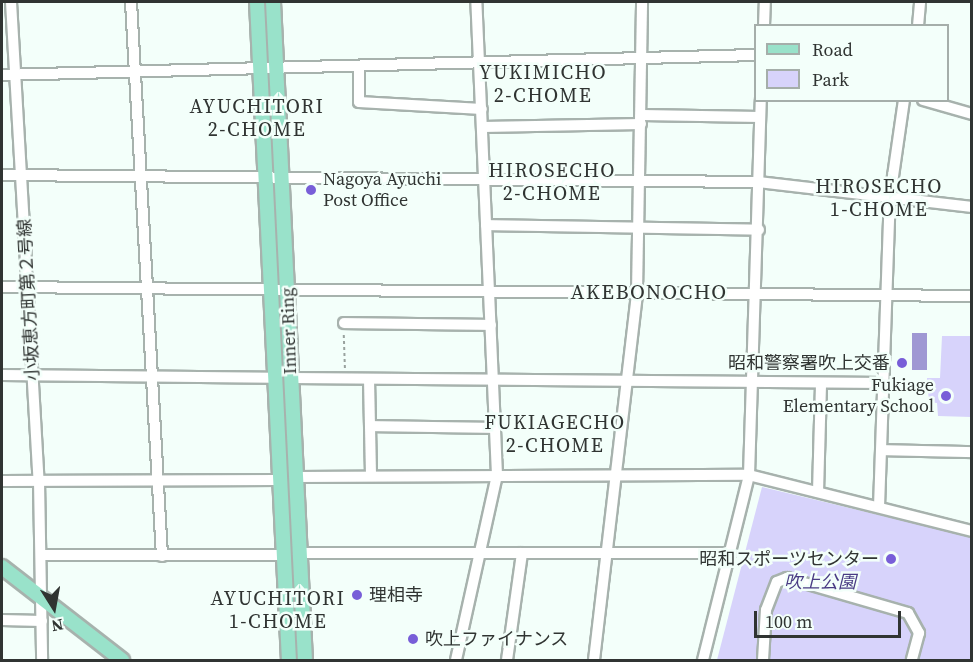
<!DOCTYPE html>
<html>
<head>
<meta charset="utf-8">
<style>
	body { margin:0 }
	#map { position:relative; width:973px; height:662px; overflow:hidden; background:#f3fffa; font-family:"Source Serif 4","Noto Sans JP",serif }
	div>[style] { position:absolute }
	.green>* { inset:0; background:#d7d3fb }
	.water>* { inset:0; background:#9f98d3; transform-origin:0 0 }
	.path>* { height:1.5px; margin-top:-0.75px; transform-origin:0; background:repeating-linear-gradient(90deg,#99a29e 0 3px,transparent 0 6px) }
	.roads { filter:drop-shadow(2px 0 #a7b2ad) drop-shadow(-2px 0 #a7b2ad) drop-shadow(0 2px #a7b2ad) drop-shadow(0 -2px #a7b2ad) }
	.minor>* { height:10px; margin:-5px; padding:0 5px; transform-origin:5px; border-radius:5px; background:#fff }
	.major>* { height:14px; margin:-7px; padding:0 7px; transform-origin:7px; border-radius:7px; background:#99e2ca }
	.dots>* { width:16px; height:16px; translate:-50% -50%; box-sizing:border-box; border:3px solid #f3fffa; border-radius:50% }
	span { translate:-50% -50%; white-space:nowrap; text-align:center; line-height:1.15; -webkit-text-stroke:5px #f3fffa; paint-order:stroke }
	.poi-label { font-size:18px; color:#303432 }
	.left { translate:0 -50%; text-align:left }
	.right { translate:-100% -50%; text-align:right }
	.street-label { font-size:18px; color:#303432 }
	.park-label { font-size:18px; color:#4a3c84; font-style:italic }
	.neighbourhood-label { font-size:20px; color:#303432; letter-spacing:1.5px }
	.quarter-label { font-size:21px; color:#303432; letter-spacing:1.5px }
	.frame { position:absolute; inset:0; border:3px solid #303432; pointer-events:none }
	.legend { position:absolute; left:754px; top:24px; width:195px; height:78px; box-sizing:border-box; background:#f3fffa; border:2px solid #a5aeaa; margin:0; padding:8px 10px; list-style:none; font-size:18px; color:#303432 }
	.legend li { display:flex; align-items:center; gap:12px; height:30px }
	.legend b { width:30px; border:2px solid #a5aeaa }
	.north { position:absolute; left:24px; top:578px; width:60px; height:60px; -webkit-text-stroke:4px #f3fffa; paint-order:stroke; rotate:169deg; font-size:16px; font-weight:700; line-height:24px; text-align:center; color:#303432 }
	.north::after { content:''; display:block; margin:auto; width:21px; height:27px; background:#303432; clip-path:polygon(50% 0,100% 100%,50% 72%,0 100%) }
	.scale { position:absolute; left:754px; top:611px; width:147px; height:27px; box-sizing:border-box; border:3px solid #303432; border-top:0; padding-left:8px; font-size:18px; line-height:21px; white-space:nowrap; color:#303432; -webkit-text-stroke:4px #f3fffa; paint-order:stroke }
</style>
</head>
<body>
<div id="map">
	<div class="green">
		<i style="clip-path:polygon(942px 336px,971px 336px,971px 417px,938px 416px,937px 403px,929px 402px,927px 378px,940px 378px)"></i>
		<i style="clip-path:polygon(762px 487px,971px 537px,971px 660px,717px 660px)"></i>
	</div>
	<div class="water">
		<i style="left:912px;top:333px;width:15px;height:37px"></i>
	</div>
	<div class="path">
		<i style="left:344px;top:335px;width:34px;rotate:88deg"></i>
	</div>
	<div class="roads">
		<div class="minor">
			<i style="left:11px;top:2px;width:480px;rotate:86.7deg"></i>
			<i style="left:39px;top:481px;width:179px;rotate:89deg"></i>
			<i style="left:131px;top:2px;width:555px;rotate:86.8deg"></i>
			<i style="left:764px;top:26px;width:24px;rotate:-88deg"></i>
			<i style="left:918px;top:26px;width:24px;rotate:-85deg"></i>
			<i style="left:359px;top:67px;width:35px;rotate:90deg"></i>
			<i style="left:359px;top:102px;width:123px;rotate:3.3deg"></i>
			<i style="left:2px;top:75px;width:754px;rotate:-1.52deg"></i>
			<i style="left:923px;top:100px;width:51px;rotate:15.9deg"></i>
			<i style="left:642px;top:115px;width:118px;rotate:1deg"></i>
			<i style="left:483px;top:127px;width:158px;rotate:-1.1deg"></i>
			<i style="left:2px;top:175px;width:757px;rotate:0.53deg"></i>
			<i style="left:759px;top:182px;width:214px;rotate:6.7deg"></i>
			<i style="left:486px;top:225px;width:273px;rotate:1deg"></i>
			<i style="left:2px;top:287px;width:970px;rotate:0.53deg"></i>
			<i style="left:344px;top:323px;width:147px;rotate:0.8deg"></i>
			<i style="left:2px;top:375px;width:271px;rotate:0.6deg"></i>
			<i style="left:291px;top:378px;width:593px;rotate:0.48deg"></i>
			<i style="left:369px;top:379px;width:97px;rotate:88.8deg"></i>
			<i style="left:370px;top:426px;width:125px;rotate:0.9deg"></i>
			<i style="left:882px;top:450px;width:90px;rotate:1.3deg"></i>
			<i style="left:296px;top:477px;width:453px;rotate:-0.3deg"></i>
			<i style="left:749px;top:475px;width:230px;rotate:14.1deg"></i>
			<i style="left:2px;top:481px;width:276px;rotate:-0.2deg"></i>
			<i style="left:818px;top:492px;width:109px;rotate:-88.4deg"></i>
			<i style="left:879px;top:507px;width:310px;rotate:-88deg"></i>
			<i style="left:890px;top:197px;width:98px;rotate:-81.8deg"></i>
			<i style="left:301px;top:553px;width:429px"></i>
			<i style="left:41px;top:555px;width:241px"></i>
			<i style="left:2px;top:620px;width:40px;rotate:1.4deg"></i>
			<i style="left:456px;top:660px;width:189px;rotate:-77.5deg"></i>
			<i style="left:497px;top:475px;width:473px;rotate:-92.5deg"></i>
			<i style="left:507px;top:660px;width:108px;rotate:-82deg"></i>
			<i style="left:594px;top:660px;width:371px;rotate:-83.3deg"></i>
			<i style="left:637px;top:292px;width:290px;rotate:-89deg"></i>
			<i style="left:703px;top:660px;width:191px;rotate:-76deg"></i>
			<i style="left:749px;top:475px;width:375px;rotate:-88.2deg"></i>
			<i style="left:763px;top:660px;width:50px;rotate:-86.6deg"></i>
			<i style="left:766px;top:610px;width:30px;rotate:-69deg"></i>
			<i style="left:777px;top:582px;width:11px;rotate:-22deg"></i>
			<i style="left:787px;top:578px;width:126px;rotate:16.1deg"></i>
			<i style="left:908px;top:613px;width:23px;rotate:61deg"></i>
			<i style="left:919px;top:633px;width:28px;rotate:105deg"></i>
		</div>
		<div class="major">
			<i style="left:257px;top:2px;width:659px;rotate:87.22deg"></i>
			<i style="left:273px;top:2px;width:659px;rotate:87.22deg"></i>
			<i style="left:2px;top:567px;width:152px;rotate:37.8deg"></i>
		</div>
	</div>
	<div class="dots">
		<i style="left:311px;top:190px;background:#785ed8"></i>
		<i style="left:902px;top:363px;background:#785ed8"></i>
		<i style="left:946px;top:396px;background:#785ed8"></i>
		<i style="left:891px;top:559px;background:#785ed8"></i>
		<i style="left:357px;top:595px;background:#785ed8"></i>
		<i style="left:413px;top:639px;background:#785ed8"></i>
	</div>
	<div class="poi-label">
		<span class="left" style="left:323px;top:190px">Nagoya Ayuchi<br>Post Office</span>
		<span class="right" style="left:890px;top:363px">昭和警察署吹上交番</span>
		<span class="right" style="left:934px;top:396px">Fukiage<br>Elementary School</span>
		<span class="right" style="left:879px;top:559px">昭和スポーツセンター</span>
		<span class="left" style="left:369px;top:595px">理相寺</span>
		<span class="left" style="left:425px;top:639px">吹上ファイナンス</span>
	</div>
	<div class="street-label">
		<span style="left:29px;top:300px;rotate:-93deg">小坂恵方町第２号線</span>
		<span style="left:289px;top:331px;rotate:-92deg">Inner Ring</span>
	</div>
	<div class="park-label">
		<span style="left:820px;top:582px">吹上公園</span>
	</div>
	<div class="neighbourhood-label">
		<span style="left:543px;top:84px">YUKIMICHO<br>2-CHOME</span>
		<span style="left:257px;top:118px">AYUCHITORI<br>2-CHOME</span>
		<span style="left:552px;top:182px">HIROSECHO<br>2-CHOME</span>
		<span style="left:879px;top:198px">HIROSECHO<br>1-CHOME</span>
		<span style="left:555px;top:434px">FUKIAGECHO<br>2-CHOME</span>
		<span style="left:278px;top:610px">AYUCHITORI<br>1-CHOME</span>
	</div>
	<div class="quarter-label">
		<span style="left:649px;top:292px">AKEBONOCHO</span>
	</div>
	<div class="frame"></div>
	<ul class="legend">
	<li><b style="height:8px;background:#99e2ca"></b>Road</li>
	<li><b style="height:16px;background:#d7d3fb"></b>Park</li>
	</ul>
	<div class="north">N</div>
	<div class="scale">100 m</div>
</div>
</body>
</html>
